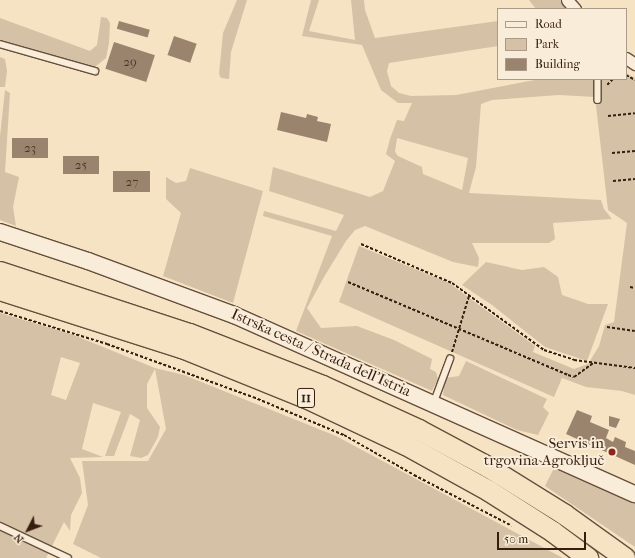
<!DOCTYPE html>
<html>
<head>
<meta charset="utf-8">
<style>
	body { margin:0 }
	#map { position:relative; width:635px; height:558px; overflow:hidden; background:#f6e3c4; font-family:"IM FELL French Canon",serif }
	div>[style] { position:absolute }
	.green>* { inset:0; background:#d5c1a5 }
	.building>* { inset:0; background:#9a846e; transform-origin:0 0 }
	.path>* { height:2px; margin-top:-1px; transform-origin:0; background:repeating-linear-gradient(90deg,#361d10 0 3px,transparent 0 5px) }
	.roads { filter:drop-shadow(1px 0 #664e3d) drop-shadow(-1px 0 #664e3d) drop-shadow(0 1px #664e3d) drop-shadow(0 -1px #664e3d) }
	.lane>* { height:5.5px; margin:-2.75px; padding:0 2.75px; transform-origin:2.75px; border-radius:2.75px; background:#f9edd9 }
	.street>* { height:11px; margin:-5.5px; padding:0 5.5px; transform-origin:5.5px; border-radius:5.5px; background:#f9edd9 }
	.secondary>* { height:16px; margin:-8px; padding:0 8px; transform-origin:8px; border-radius:8px; background:#f9edd9 }
	.highway>* { height:20px; margin:-10px; padding:0 10px; transform-origin:10px; border-radius:10px; background:#f6e3c4 }
	.dots>* { width:11px; height:11px; translate:-50% -50%; box-sizing:border-box; border:2px solid #f9edd9; border-radius:50% }
	span { translate:-50% -50%; white-space:nowrap; text-align:center; line-height:1.15; -webkit-text-stroke:4px #f9edd9; paint-order:stroke }
	.number-label { font-size:13px; color:#4f3728 }
	.number-label span { -webkit-text-stroke-width:0 }
	.shield-label span { padding:1px 3px; background:#f9edd9; border:1px solid; border-radius:3px; -webkit-text-stroke-width:0 }
	.shield-label { font-size:14px; color:#361d10; font-weight:700 }
	.street-label { font-size:15px; color:#361d10 }
	.poi-label { font-size:15px; color:#361d10 }
	.right { translate:-100% -50%; text-align:right }
	.legend { position:absolute; left:497px; top:8px; width:130px; height:72px; box-sizing:border-box; background:#f9edd9; border:1px solid #ab9a89; margin:0; padding:5px 7px; list-style:none; font-size:12px; color:#361d10 }
	.legend li { display:flex; align-items:center; gap:8px; height:20px }
	.legend b { width:20px; border:1px solid #ab9a89 }
	.north { position:absolute; left:8px; top:510px; width:40px; height:40px; -webkit-text-stroke:3px #f9edd9; paint-order:stroke; rotate:228deg; font-size:11px; font-weight:700; line-height:16px; text-align:center; color:#361d10 }
	.north::after { content:''; display:block; margin:auto; width:14px; height:18px; background:#361d10; clip-path:polygon(50% 0,100% 100%,50% 72%,0 100%) }
	.scale { position:absolute; left:497px; top:532px; width:89px; height:18px; box-sizing:border-box; border:2px solid #361d10; border-top:0; padding-left:5px; font-size:12px; line-height:14px; white-space:nowrap; color:#361d10; -webkit-text-stroke:3px #f9edd9; paint-order:stroke }
</style>
</head>
<body>
<div id="map">
	<div class="green">
		<i style="clip-path:polygon(237px 0,247px 0,231px 52px,229px 79px,221px 78px,219px 74px,223px 33px)"></i>
		<i style="clip-path:polygon(evenodd,311px 0,319px 0,309px 31px,355px 40px,351px 0,364px 0,365px 10px,375px 38px,498px 21px,498px 46px,389px 63px,387px 71px,391px 86px,399px 93px,411px 96px,456px 95px,540px 79px,626px 79px,626px 73px,635px 78px,635px 395px,622px 391px,586px 387px,562px 378px,554px 397px,339px 302px,359px 246px,449px 283px,535px 346px,533px 352px,574px 369px,588px 364px,599px 346px,605px 325px,614px 322px,627px 223px,608px 210px,595px 97px,559px 95px,492px 100px,481px 104px,476px 167px,469px 193px,601px 200px,604px 209px,612px 219px,553px 223px,555px 239px,549px 243px,472px 243px,479px 258px,478px 267px,453px 262px,365px 226px,355px 230px,346px 241px,324px 277px,307px 308px,321px 328px,357px 326px,394px 340px,432px 359px,430px 369px,436px 372px,438px 379px,432px 391px,296px 331px,332px 236px,263px 216px,264px 211px,336px 231px,344px 215px,269px 191px,273px 167px,370px 197px,383px 191px,395px 161px,386px 154px,390px 139px,397px 120px,404px 121px,412px 103px,398px 103px,381px 90px,362px 45px,302px 36px,311px 0,397px 138px,468px 158px,462px 190px,423px 174px,422px 167px,398px 156px,395px 152px,397px 138px)"></i>
		<i style="clip-path:polygon(529px 0,562px 0,570px 9px,536px 9px)"></i>
		<i style="clip-path:polygon(101px 17px,107px 18px,110px 23px,109px 43px,106px 58px,95px 67px,82px 67px,53px 56px,0 42px,0 18px,90px 51px,97px 45px)"></i>
		<i style="clip-path:polygon(0 57px,5px 59px,7px 71px,5px 87px,0 87px)"></i>
		<i style="clip-path:polygon(5px 90px,10px 93px,5px 172px,19px 177px,13px 207px,16px 226px,0 220px,0 136px)"></i>
		<i style="clip-path:polygon(190px 168px,263px 191px,233px 303px,163px 276px,181px 213px,166px 199px,166px 177px,176px 183px,186px 181px)"></i>
		<i style="clip-path:polygon(486px 262px,522px 270px,544px 267px,558px 277px,562px 295px,588px 304px,608px 304px,587px 361px,545px 347px,492px 305px,462px 285px)"></i>
		<i style="clip-path:polygon(evenodd,0 313px,71px 334px,155px 368px,184px 375px,336px 436px,563px 558px,101px 558px,73px 544px,88px 505px,82px 461px,148px 461px,166px 429px,155px 369px,147px 384px,147px 408px,160px 427px,158px 437px,148px 455px,141px 458px,130px 456px,140px 420px,130px 414px,114px 456px,105px 456px,121px 412px,93px 403px,82px 449px,103px 457px,70px 458px,80px 478px,82px 493px,71px 515px,70px 531px,64px 522px,46px 558px,0 558px,0 313px,61px 357px,80px 363px,66px 400px,51px 395px,61px 357px)"></i>
		<i style="clip-path:polygon(466px 361px,547px 399px,543px 407px,549px 413px,538px 435px,517px 430px,443px 395px,445px 378px,459px 376px)"></i>
		<i style="clip-path:polygon(555px 466px,635px 501px,635px 547px,545px 486px)"></i>
	</div>
	<div class="building">
		<i style="left:119px;top:21px;width:32px;height:8px;rotate:16deg"></i>
		<i style="left:174px;top:36px;width:24px;height:20px;rotate:19deg"></i>
		<i style="left:114px;top:42px;width:43px;height:28px;rotate:18deg"></i>
		<i style="clip-path:polygon(281px 112px,306px 118px,307px 114px,318px 117px,317px 121px,331px 124px,327px 142px,277px 130px)"></i>
		<i style="left:12px;top:138px;width:36px;height:20px"></i>
		<i style="left:63px;top:156px;width:36px;height:18px"></i>
		<i style="left:150px;top:171px;width:21px;height:37px;rotate:90deg"></i>
		<i style="clip-path:polygon(577px 410px,592px 416px,590px 422px,609px 430px,606px 438px,613px 442px,615px 437px,626px 442px,625px 447px,635px 451px,635px 465px,566px 434px)"></i>
		<i style="clip-path:polygon(609px 416px,620px 419px,616px 428px,609px 426px)"></i>
	</div>
	<div class="path">
		<i style="left:626px;top:75px;width:10px;rotate:29deg"></i>
		<i style="left:607px;top:85px;width:8px;rotate:-45deg"></i>
		<i style="left:608px;top:116px;width:27px;rotate:-6deg"></i>
		<i style="left:612px;top:153px;width:23px;rotate:-5deg"></i>
		<i style="left:613px;top:181px;width:22px;rotate:-5deg"></i>
		<i style="left:361px;top:244px;width:99px;rotate:23.2deg"></i>
		<i style="left:452px;top:283px;width:114px;rotate:36.1deg"></i>
		<i style="left:544px;top:350px;width:32px;rotate:18deg"></i>
		<i style="left:574px;top:360px;width:62px;rotate:7.5deg"></i>
		<i style="left:348px;top:282px;width:239px;rotate:22.9deg"></i>
		<i style="left:568px;top:375px;width:6px;rotate:18deg"></i>
		<i style="left:574px;top:377px;width:24px;rotate:-36deg"></i>
		<i style="left:630px;top:287px;width:5px;rotate:11deg"></i>
		<i style="left:0;top:311px;width:112px;rotate:17.1deg"></i>
		<i style="left:107px;top:344px;width:155px;rotate:20deg"></i>
		<i style="left:253px;top:397px;width:99px;rotate:22.7deg"></i>
		<i style="left:344px;top:435px;width:81px;rotate:29.7deg"></i>
		<i style="left:414px;top:475px;width:110px;rotate:27.5deg"></i>
		<i style="left:607px;top:327px;width:28px;rotate:8deg"></i>
		<i style="left:452px;top:352px;width:59px;rotate:-73.1deg"></i>
	</div>
	<div class="roads">
		<div class="lane">
			<i style="left:0;top:44px;width:99px;rotate:15.9deg"></i>
			<i style="left:598px;top:79px;width:21px;rotate:90deg"></i>
			<i style="left:434px;top:402px;width:46px;rotate:-69.6deg"></i>
			<i style="left:0;top:526px;width:75px;rotate:25.2deg"></i>
		</div>
		<div class="street">
			<i style="left:567px;top:0;width:12px;rotate:48deg"></i>
			<i style="left:626px;top:58px;width:11px;rotate:34deg"></i>
		</div>
		<div class="secondary">
			<i style="left:0;top:232px;width:93px;rotate:18.2deg"></i>
			<i style="left:88px;top:261px;width:156px;rotate:20.3deg"></i>
			<i style="left:234px;top:315px;width:439px;rotate:24.1deg"></i>
		</div>
		<div class="highway">
			<i style="left:0;top:272px;width:200px;rotate:18.1deg"></i>
			<i style="left:190px;top:334px;width:143px;rotate:21.4deg"></i>
			<i style="left:323px;top:386px;width:106px;rotate:24.6deg"></i>
			<i style="left:419px;top:430px;width:78px;rotate:28.2deg"></i>
			<i style="left:488px;top:467px;width:91px;rotate:31.9deg"></i>
			<i style="left:565px;top:515px;width:74px;rotate:35.6deg"></i>
			<i style="left:0;top:290px;width:191px;rotate:17.7deg"></i>
			<i style="left:182px;top:348px;width:134px;rotate:22deg"></i>
			<i style="left:306px;top:398px;width:110px;rotate:25.2deg"></i>
			<i style="left:406px;top:445px;width:95px;rotate:29deg"></i>
			<i style="left:489px;top:491px;width:76px;rotate:32.6deg"></i>
			<i style="left:553px;top:532px;width:44px;rotate:36.6deg"></i>
		</div>
	</div>
	<div class="dots">
		<i style="left:612px;top:452px;background:#8f2418"></i>
	</div>
	<div class="number-label">
		<span style="left:130px;top:62px">29</span>
		<span style="left:30px;top:148px">23</span>
		<span style="left:81px;top:165px">25</span>
		<span style="left:132px;top:182px">27</span>
	</div>
	<div class="shield-label">
		<span style="left:306px;top:398px">11</span>
	</div>
	<div class="street-label">
		<span style="left:321px;top:353px;rotate:24deg">Istrska cesta / Strada dell'Istria</span>
	</div>
	<div class="poi-label">
		<span class="right" style="left:604px;top:452px">Servis in<br>trgovina Agroključ</span>
	</div>
	<ul class="legend">
	<li><b style="height:5px;background:#f9edd9"></b>Road</li>
	<li><b style="height:11px;background:#d5c1a5"></b>Park</li>
	<li><b style="height:11px;background:#9a846e"></b>Building</li>
	</ul>
	<div class="north">N</div>
	<div class="scale">50 m</div>
</div>
</body>
</html>
